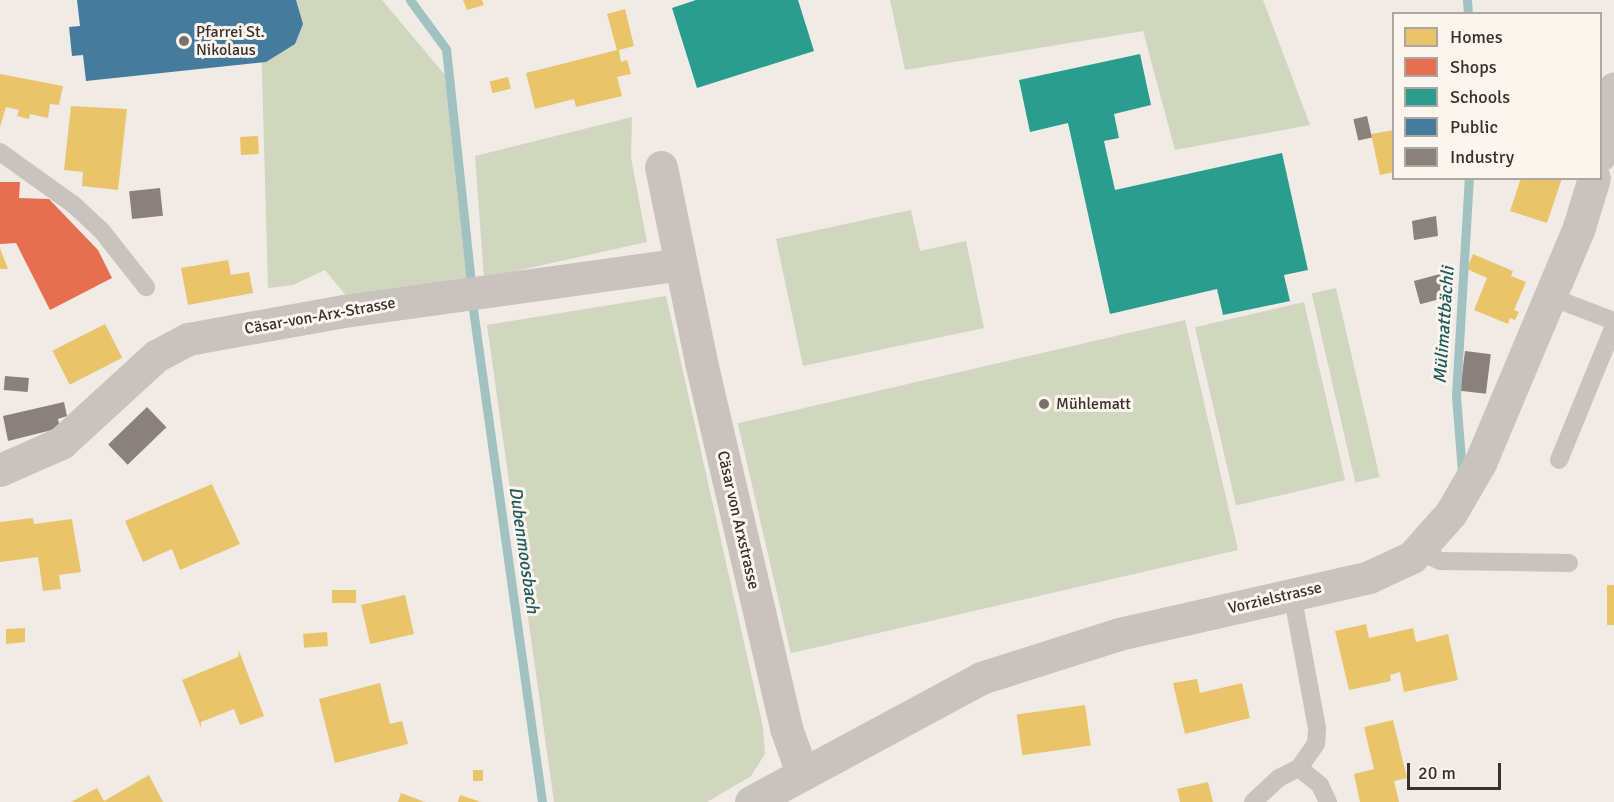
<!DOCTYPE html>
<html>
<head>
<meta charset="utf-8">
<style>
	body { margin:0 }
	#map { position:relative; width:1614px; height:802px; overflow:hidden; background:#f0ebe5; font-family:Signika,sans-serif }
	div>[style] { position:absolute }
	.green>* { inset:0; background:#d1d6bf; transform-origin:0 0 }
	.homes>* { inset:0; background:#e9c46a; transform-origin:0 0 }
	.shops>* { inset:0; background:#e76f51 }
	.schools>* { inset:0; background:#2a9d8f }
	.public>* { inset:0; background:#457b9d }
	.industry>* { inset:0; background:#8a817c; transform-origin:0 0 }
	.stream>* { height:9px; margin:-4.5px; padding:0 4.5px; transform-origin:4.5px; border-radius:4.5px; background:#a1c2c1 }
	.lane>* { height:18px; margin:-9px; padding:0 9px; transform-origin:9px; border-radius:9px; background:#c9c3be }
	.street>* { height:33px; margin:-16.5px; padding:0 16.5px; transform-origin:16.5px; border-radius:16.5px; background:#c9c3be }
	.dots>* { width:16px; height:16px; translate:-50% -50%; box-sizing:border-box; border:3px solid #fbf5ee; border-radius:50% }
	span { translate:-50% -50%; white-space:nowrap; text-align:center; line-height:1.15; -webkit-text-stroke:6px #fbf5ee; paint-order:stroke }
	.poi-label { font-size:16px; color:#3b302b }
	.left { translate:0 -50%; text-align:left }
	.street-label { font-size:16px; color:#3b302b }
	.water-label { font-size:18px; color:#1f5a5e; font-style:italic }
	.legend { position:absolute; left:1392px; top:12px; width:210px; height:168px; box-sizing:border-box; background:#fbf5ee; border:2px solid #aea6a0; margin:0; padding:8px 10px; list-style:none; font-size:18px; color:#3b302b }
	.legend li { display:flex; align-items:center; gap:12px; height:30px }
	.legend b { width:30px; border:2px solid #aea6a0 }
	.scale { position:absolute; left:1407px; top:763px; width:94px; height:27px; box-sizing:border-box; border:3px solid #3b302b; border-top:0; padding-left:8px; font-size:18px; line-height:21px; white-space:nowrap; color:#3b302b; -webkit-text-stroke:4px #fbf5ee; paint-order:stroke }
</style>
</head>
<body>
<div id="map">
	<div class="green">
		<i style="clip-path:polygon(260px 0,382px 0,445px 75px,467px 283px,353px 304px,325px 270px,293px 285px,268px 288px)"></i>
		<i style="clip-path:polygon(890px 0,1263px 0,1310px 125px,1175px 150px,1143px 31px,905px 70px)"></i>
		<i style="clip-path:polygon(632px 117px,631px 158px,647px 242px,484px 278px,475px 156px)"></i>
		<i style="clip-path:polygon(911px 210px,920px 251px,966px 241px,984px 328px,803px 366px,776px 239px)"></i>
		<i style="left:1336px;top:288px;width:194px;height:25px;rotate:77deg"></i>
		<i style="clip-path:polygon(666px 296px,763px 727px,765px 754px,751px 776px,707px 802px,554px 802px,487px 325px)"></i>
		<i style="left:1304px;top:302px;width:183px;height:112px;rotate:77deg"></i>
		<i style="left:1185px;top:320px;width:236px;height:459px;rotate:77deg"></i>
	</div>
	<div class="homes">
		<i style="clip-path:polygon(463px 0,482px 0,484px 5px,467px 10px)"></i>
		<i style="clip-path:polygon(625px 9px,634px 46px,619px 50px,621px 62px,627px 60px,631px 74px,617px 77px,622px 96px,576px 107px,574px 99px,535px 109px,526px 73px,617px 50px,607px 14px)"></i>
		<i style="clip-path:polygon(0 74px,63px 86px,59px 105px,50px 104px,48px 118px,30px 114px,29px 119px,17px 116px,19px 110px,6px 107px,0 127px)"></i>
		<i style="left:508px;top:77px;width:12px;height:19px;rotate:76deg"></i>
		<i style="clip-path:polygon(71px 106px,127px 109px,118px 190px,82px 186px,83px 172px,64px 170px)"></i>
		<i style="clip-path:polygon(1394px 130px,1394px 172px,1380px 175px,1371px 134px)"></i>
		<i style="left:258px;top:136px;width:18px;height:18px;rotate:87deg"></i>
		<i style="clip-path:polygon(1521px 178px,1562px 178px,1547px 223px,1510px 211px)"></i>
		<i style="clip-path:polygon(0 249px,0 248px,8px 269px,0 269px)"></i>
		<i style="clip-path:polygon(1473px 254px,1513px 271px,1511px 276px,1526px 282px,1514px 310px,1519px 312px,1515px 320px,1510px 318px,1508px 324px,1474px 310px,1487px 278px,1467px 269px)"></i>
		<i style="clip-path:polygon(228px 260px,231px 275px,249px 272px,253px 293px,188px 305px,181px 268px)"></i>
		<i style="left:105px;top:324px;width:38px;height:59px;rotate:63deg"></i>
		<i style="clip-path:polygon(209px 478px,240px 544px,180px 570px,172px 549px,143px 562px,125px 521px,212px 484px)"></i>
		<i style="clip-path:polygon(71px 514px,81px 572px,59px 575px,61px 589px,43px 591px,38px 557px,0 562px,0 522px,33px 518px,34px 524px,72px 519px)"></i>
		<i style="left:1607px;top:585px;width:7px;height:40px"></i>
		<i style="left:356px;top:590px;width:13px;height:24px;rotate:90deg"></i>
		<i style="left:405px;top:595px;width:40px;height:45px;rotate:77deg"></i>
		<i style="clip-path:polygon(1366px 624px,1369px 638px,1413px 628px,1416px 642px,1448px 634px,1458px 680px,1404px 692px,1400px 672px,1390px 675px,1391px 681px,1349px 690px,1335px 631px)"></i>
		<i style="clip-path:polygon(25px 628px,25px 642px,6px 644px,6px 629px)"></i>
		<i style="left:327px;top:632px;width:14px;height:24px;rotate:86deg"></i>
		<i style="clip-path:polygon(239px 651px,264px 716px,240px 725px,234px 709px,201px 722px,201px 728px,182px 680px,238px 657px)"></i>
		<i style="clip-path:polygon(1197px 679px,1200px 693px,1242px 683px,1250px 718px,1185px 734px,1173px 683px)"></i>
		<i style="clip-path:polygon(380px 683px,390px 724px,402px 721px,408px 744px,335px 763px,319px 699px)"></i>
		<i style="left:1085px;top:705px;width:41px;height:69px;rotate:82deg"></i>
		<i style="clip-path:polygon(1393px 720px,1407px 778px,1394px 781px,1399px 802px,1360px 802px,1354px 774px,1374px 769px,1364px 727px)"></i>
		<i style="left:473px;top:770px;width:10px;height:11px"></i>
		<i style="clip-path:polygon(149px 775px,163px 802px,71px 802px,97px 788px,104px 801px)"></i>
		<i style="clip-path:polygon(1208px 782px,1213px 802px,1180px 802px,1177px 789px)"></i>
		<i style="clip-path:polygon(401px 793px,425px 802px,398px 802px)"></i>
		<i style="clip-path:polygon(460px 795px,481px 802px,458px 802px)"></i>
	</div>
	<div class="shops">
		<i style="clip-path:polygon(0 182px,20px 182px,19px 198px,49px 199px,98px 250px,112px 278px,50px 310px,16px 243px,0 244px)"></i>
	</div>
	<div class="schools">
		<i style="clip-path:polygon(696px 0,798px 0,814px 51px,697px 88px,672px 8px)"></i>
		<i style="clip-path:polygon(1140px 54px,1151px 105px,1114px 114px,1119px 138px,1104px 141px,1115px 190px,1282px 153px,1308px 270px,1284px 275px,1290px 301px,1223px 315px,1217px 289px,1110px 314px,1068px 123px,1030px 132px,1019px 80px)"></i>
	</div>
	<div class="public">
		<i style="clip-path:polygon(77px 0,296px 0,303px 24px,295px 44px,266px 62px,86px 81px,83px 55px,72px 56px,69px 27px,80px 26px)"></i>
	</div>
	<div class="industry">
		<i style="left:1367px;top:116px;width:22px;height:14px;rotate:77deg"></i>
		<i style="left:160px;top:188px;width:28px;height:31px;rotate:84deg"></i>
		<i style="clip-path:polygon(1436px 216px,1438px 236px,1414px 240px,1412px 221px)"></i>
		<i style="left:1440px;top:274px;width:24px;height:27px;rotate:75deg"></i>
		<i style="left:1465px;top:351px;width:26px;height:40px;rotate:7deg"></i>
		<i style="left:5px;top:376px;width:24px;height:14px;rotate:5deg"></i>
		<i style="clip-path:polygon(64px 402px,67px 416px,58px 419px,60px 428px,8px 441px,3px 416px)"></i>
		<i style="left:147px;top:407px;width:28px;height:54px;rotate:46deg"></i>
	</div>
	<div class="stream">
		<i style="left:410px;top:0;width:61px;rotate:53.7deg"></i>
		<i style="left:446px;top:49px;width:234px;rotate:83.9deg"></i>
		<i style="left:1467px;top:0;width:14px;rotate:86deg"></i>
		<i style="left:472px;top:302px;width:505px;rotate:82.03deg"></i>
		<i style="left:1462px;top:472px;width:77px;rotate:-94.5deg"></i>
		<i style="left:1456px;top:395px;width:217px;rotate:-86.6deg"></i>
	</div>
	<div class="lane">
		<i style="left:0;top:152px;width:91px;rotate:35.6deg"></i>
		<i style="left:74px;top:205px;width:37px;rotate:43deg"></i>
		<i style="left:101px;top:230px;width:73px;rotate:51.7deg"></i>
		<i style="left:1551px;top:297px;width:67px;rotate:20.9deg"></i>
		<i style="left:1559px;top:460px;width:145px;rotate:-67.7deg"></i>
		<i style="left:1419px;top:551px;width:23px;rotate:25deg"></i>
		<i style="left:1440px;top:561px;width:129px;rotate:0.9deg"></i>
		<i style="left:1299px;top:768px;width:27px;rotate:39deg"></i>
		<i style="left:1320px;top:785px;width:19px;rotate:65deg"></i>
		<i style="left:1253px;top:802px;width:35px;rotate:-43deg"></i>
		<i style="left:1279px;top:778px;width:22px;rotate:-27deg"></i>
		<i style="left:1299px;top:768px;width:29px;rotate:-55deg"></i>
		<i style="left:1316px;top:744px;width:16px;rotate:-86deg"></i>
		<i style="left:1317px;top:728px;width:137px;rotate:-100.5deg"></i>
	</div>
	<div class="street">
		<i style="left:1600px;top:155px;width:68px;rotate:-78.2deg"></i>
		<i style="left:661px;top:167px;width:199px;rotate:78.4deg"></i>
		<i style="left:701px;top:362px;width:376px;rotate:76.9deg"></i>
		<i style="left:786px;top:728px;width:48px;rotate:70.4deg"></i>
		<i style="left:0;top:470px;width:67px;rotate:-23.9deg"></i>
		<i style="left:61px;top:443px;width:129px;rotate:-42.5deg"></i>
		<i style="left:156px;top:356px;width:36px;rotate:-28deg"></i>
		<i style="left:188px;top:339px;width:158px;rotate:-10.2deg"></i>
		<i style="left:344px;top:311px;width:340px;rotate:-7.9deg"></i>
		<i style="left:751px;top:802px;width:261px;rotate:-28.3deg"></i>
		<i style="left:981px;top:678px;width:145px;rotate:-17.7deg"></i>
		<i style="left:1119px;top:634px;width:256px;rotate:-12.8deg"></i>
		<i style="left:1369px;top:577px;width:47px;rotate:-24.9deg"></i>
		<i style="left:1412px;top:557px;width:59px;rotate:-48.4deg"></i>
		<i style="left:1451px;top:513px;width:58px;rotate:-59.9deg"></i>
		<i style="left:1480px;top:463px;width:256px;rotate:-67.2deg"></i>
		<i style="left:1579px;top:227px;width:51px;rotate:-73deg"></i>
	</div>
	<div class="dots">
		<i style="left:184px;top:41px;background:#7a716c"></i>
		<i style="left:1044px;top:404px;background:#7a716c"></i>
	</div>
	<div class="poi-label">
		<span class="left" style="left:196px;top:41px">Pfarrei St.<br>Nikolaus</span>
		<span class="left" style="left:1056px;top:404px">Mühlematt</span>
	</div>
	<div class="street-label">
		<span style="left:320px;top:316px;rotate:-10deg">Cäsar-von-Arx-Strasse</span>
		<span style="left:738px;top:520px;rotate:77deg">Cäsar von Arxstrasse</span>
		<span style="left:1275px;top:598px;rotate:-13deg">Vorzielstrasse</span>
	</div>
	<div class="water-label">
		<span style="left:1444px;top:325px;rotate:-86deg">Mülimattbächli</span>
		<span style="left:524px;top:550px;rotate:82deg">Dubenmoosbach</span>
	</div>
	<ul class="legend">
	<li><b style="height:16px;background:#e9c46a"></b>Homes</li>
	<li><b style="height:16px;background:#e76f51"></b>Shops</li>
	<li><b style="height:16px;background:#2a9d8f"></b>Schools</li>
	<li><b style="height:16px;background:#457b9d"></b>Public</li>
	<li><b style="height:16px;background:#8a817c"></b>Industry</li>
	</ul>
	<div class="scale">20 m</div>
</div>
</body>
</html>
